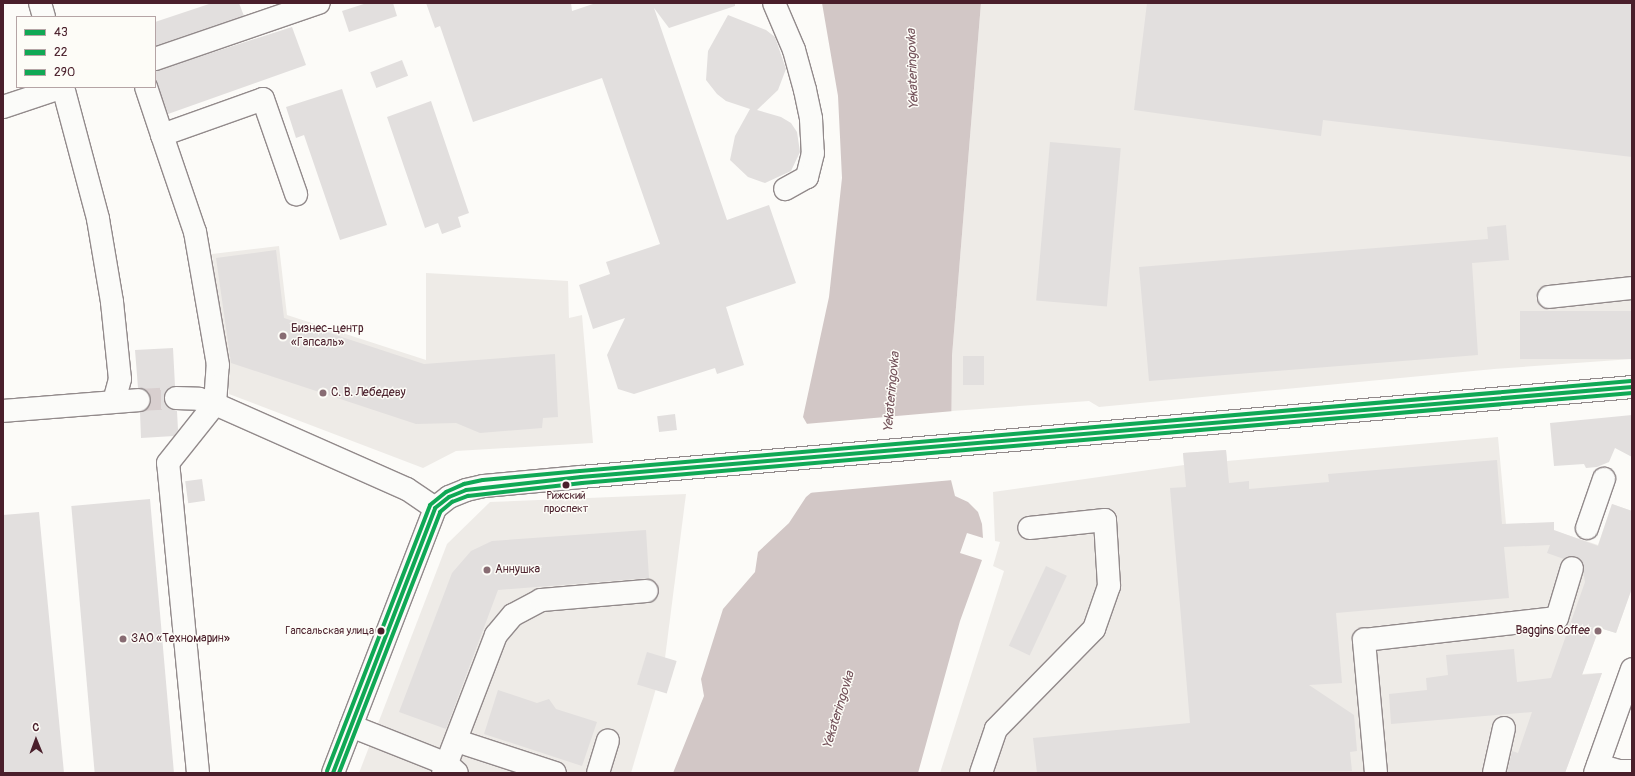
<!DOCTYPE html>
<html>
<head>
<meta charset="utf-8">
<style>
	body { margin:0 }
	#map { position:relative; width:1635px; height:776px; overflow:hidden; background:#fcfbf8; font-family:Pangolin,sans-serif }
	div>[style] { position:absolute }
	.built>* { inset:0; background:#eeebe7 }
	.water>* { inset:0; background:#d2c7c6 }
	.pier>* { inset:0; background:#fcfbf8 }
	.building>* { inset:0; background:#e2dfde; transform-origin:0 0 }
	.minor-tunnel>* { height:22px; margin-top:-11px; transform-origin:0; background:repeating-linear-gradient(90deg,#d8cfcf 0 22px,transparent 0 33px) }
	.roads { filter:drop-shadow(1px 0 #928a8b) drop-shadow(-1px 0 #928a8b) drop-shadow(0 1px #928a8b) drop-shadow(0 -1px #928a8b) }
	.minor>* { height:22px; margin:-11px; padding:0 11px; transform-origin:11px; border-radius:11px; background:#fbfbf9 }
	.bus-1>* { height:4px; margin:-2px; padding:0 2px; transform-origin:2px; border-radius:2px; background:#10a855 }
	.bus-2>* { height:4px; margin:-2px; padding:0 2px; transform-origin:2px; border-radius:2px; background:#10a855 }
	.bus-3>* { height:4px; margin:-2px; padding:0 2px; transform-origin:2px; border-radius:2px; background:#10a855 }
	.dots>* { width:11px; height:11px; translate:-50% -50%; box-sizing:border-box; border:2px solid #fdfcf7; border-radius:50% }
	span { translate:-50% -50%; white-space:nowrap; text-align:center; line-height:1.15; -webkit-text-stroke:3px #fdfcf7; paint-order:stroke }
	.bus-label { font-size:11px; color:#4a1f2b }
	.right { translate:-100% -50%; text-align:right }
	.poi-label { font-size:12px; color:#4a1f2b }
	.left { translate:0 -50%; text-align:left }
	.water-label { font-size:13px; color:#73525a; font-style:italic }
	.frame { position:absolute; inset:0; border:4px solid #4a1f2b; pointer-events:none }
	.legend { position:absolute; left:16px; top:16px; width:140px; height:72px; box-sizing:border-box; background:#fdfcf7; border:1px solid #b5a4a5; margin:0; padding:5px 7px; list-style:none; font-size:12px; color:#4a1f2b }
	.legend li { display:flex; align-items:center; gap:8px; height:20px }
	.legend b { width:20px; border:1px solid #b5a4a5 }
	.north { position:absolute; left:16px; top:720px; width:40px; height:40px; -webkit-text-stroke:3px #fdfcf7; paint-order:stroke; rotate:359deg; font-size:11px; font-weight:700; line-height:16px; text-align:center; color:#4a1f2b }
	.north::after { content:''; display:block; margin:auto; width:14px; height:18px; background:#4a1f2b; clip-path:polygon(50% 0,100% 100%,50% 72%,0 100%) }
</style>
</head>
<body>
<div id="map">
	<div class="built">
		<i style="clip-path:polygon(981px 3px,1632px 3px,1632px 359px,1494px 369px,1099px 407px,1089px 401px,952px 411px,952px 356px)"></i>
		<i style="clip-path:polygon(279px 246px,287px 315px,426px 360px,426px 273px,568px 281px,569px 318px,582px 315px,593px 443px,456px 451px,423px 468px,229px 394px,212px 254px)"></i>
		<i style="clip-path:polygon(1498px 437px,1506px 524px,1554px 534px,1555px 531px,1598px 545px,1612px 504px,1632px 511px,1632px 588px,1616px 633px,1603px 629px,1601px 635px,1597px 635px,1582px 674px,1602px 673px,1565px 773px,940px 773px,1004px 571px,993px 566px,1000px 542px,995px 541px,993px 492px,1184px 465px,1183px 453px,1226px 450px,1227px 461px)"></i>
		<i style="clip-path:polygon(686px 494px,665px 658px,631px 773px,359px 773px,447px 544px,490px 502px)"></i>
	</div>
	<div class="water">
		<i style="clip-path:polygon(822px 3px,981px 3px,952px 356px,951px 480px,955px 496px,968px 502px,978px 512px,982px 524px,983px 538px,967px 533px,960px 553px,982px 560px,960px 621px,918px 773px,673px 773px,704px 696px,701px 679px,723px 609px,755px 572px,758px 552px,789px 523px,806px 497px,812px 492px,807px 424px,803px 417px,829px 297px,842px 178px,838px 96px)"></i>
	</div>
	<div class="pier">
		<i style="clip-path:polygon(954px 411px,953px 480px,808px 493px,810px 492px,805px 424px)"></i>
	</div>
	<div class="building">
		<i style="clip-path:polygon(212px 3px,239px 3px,244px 16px,155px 46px,155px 22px)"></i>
		<i style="clip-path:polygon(367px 3px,393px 3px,397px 16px,349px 32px,342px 11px)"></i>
		<i style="clip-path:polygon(426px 3px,571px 3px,572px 11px,596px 3px,735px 3px,735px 6px,669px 28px,654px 8px,727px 220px,769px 205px,796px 283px,726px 307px,744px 365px,717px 374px,715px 368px,634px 394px,618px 389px,607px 355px,625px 318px,593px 329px,579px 285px,610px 274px,606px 262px,660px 244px,602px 78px,473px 122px,440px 26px,435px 28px)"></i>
		<i style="clip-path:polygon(1147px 3px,1626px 3px,1632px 5px,1632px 157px,1323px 120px,1321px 136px,1134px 110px)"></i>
		<i style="clip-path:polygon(728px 15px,766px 30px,775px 37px,786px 69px,778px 90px,757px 110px,781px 117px,791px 123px,797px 132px,800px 152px,791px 171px,765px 183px,748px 177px,730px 160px,735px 136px,750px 109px,726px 101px,717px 94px,706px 80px,708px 51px)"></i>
		<i style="clip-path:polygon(292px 27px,306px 65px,168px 114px,155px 79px,155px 71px)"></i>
		<i style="left:402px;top:60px;width:17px;height:34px;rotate:69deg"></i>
		<i style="clip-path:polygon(342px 89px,387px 225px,340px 240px,304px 135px,296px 138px,286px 107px)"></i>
		<i style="clip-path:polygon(431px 101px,469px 213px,458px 217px,461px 227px,442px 234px,438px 223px,425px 228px,387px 117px)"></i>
		<i style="left:1050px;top:142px;width:71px;height:159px;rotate:5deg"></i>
		<i style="clip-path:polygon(1506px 225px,1509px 260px,1472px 263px,1478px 355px,1149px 381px,1139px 267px,1488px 239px,1487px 227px)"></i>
		<i style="clip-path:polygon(276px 250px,284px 318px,424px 364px,555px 354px,558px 417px,543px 418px,542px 428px,480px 433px,456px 423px,416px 424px,231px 363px,216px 258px)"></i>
		<i style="left:1632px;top:311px;width:48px;height:112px;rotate:90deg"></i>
		<i style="clip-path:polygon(173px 348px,175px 386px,166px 391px,164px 398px,169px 408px,177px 411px,178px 430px,174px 436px,141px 438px,140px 412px,146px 410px,151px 399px,149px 393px,138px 388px,135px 350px)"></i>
		<i style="left:963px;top:356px;width:21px;height:29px"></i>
		<i style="left:675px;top:414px;width:16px;height:18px;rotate:83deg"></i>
		<i style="clip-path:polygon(1632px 415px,1632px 457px,1615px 448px,1609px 462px,1597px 467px,1586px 468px,1584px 464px,1554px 466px,1550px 423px)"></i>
		<i style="clip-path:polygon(1226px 450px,1229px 483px,1249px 481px,1249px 489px,1329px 482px,1328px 474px,1497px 460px,1502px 524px,1554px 522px,1554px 530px,1598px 546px,1612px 504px,1632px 511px,1632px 588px,1616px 633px,1603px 629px,1601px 635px,1597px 634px,1582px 675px,1602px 673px,1565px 773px,1507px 773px,1512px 751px,1518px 753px,1532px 712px,1391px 724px,1389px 694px,1427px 690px,1426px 678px,1448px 675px,1446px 655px,1514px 649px,1517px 682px,1551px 678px,1585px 582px,1581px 560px,1575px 556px,1564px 559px,1547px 553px,1550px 545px,1504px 547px,1509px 598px,1336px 613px,1342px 683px,1309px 685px,1354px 715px,1357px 751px,1350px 752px,1352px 771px,1037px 773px,1033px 738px,1190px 723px,1170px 488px,1186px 487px,1183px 453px)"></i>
		<i style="left:202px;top:479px;width:22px;height:17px;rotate:82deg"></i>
		<i style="left:150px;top:499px;width:275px;height:79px;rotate:85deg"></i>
		<i style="clip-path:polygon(39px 512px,64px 773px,3px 773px,3px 515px)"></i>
		<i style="clip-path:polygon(646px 530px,649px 578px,498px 590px,446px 729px,399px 712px,452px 573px,471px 551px,492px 541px)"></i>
		<i style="left:1046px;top:566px;width:23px;height:88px;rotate:25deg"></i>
		<i style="left:647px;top:652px;width:31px;height:34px;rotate:17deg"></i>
		<i style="clip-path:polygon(498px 690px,537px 703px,549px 699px,556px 709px,597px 722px,582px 766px,484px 734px)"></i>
	</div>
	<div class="minor-tunnel">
		<i style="left:139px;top:400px;width:37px;rotate:-3deg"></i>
	</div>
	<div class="roads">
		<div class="minor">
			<i style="left:40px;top:3px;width:15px;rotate:74deg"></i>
			<i style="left:774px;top:3px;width:51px;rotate:66.9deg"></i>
			<i style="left:794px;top:50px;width:41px;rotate:74.6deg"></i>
			<i style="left:805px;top:90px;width:30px;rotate:78deg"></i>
			<i style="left:811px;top:119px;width:34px;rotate:87deg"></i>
			<i style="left:813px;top:153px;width:25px;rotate:104deg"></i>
			<i style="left:807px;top:177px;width:25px;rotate:151deg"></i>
			<i style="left:155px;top:59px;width:173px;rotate:-18.9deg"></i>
			<i style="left:63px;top:87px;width:137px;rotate:75.1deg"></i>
			<i style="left:98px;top:219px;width:84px;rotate:80.4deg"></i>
			<i style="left:112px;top:302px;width:77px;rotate:84.1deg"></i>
			<i style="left:120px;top:379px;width:23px;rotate:105deg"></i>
			<i style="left:146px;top:87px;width:51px;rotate:71.6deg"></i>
			<i style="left:3px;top:107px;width:63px;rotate:-18.4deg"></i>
			<i style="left:1549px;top:297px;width:83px;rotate:-6.2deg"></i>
			<i style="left:176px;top:398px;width:23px;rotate:2deg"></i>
			<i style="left:199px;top:399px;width:17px;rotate:17deg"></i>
			<i style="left:215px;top:404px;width:210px;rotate:23.9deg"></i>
			<i style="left:407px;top:489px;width:34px;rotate:34deg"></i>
			<i style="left:3px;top:411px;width:136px;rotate:-4.6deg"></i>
			<i style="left:1587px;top:528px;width:52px;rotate:-70.9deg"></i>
			<i style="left:351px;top:726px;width:103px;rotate:21.6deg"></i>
			<i style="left:447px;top:764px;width:13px;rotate:42deg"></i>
			<i style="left:457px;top:741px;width:103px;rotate:18.1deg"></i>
			<i style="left:1598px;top:765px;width:22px;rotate:16deg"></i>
			<i style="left:1619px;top:771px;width:13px"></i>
			<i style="left:198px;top:773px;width:311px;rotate:-95.5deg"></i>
			<i style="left:168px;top:463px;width:75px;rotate:-51.5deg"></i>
			<i style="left:215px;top:404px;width:39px;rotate:-86deg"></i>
			<i style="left:218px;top:365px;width:135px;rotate:-99.8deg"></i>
			<i style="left:195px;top:232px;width:102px;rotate:-108.8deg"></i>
			<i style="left:162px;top:135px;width:107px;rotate:-19.6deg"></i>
			<i style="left:263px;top:99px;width:101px;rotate:70.8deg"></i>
			<i style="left:333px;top:773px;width:284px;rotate:-68.9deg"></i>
			<i style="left:435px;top:508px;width:18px;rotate:-38deg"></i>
			<i style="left:449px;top:497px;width:18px;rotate:-22deg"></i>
			<i style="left:466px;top:490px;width:18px;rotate:-13deg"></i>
			<i style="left:484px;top:486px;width:97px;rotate:-5.3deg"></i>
			<i style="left:581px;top:477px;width:1055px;rotate:-4.89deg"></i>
			<i style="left:443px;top:773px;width:148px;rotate:-69deg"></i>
			<i style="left:496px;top:635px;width:26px;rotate:-50deg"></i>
			<i style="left:513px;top:615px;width:32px;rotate:-28deg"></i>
			<i style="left:541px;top:600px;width:106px;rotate:-4.9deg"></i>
			<i style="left:598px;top:773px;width:34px;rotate:-73deg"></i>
			<i style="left:981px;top:773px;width:46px;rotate:-71.2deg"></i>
			<i style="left:996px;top:729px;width:140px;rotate:-45.6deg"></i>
			<i style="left:1094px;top:629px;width:46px;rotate:-70.8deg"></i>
			<i style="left:1109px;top:586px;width:66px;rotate:-93.5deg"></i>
			<i style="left:1105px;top:520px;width:76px;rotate:174deg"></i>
			<i style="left:1376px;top:773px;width:134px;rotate:-95.2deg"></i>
			<i style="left:1364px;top:640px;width:194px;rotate:-6.5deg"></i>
			<i style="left:1557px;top:618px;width:52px;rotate:-73.3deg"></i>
			<i style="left:1494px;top:773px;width:46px;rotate:-77.5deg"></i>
			<i style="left:1595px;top:773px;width:110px;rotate:-70.4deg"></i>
		</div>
	</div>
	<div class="bus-1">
		<i style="left:333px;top:773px;width:284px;rotate:-68.9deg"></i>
		<i style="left:435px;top:508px;width:18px;rotate:-38deg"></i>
		<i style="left:449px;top:497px;width:18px;rotate:-22deg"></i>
		<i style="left:466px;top:490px;width:116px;rotate:-6.4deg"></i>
		<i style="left:581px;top:477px;width:1055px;rotate:-4.89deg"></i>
	</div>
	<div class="bus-2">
		<i style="left:339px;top:773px;width:280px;rotate:-68.8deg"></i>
		<i style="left:440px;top:512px;width:16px;rotate:-40deg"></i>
		<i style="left:452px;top:502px;width:17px;rotate:-21deg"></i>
		<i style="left:468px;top:496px;width:115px;rotate:-6.5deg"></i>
		<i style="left:582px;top:483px;width:1054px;rotate:-4.9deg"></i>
	</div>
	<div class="bus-3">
		<i style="left:327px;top:771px;width:285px;rotate:-68.8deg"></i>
		<i style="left:430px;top:505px;width:21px;rotate:-39deg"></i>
		<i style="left:446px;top:492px;width:20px;rotate:-24deg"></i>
		<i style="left:464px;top:484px;width:19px;rotate:-12deg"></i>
		<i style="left:483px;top:480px;width:97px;rotate:-5.3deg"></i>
		<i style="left:580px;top:471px;width:1055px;rotate:-4.89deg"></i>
	</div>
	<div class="dots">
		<i style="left:283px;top:336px;background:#886c73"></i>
		<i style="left:323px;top:393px;background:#886c73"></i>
		<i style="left:566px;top:485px;background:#4a1f2b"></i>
		<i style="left:487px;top:570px;background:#886c73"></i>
		<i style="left:381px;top:631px;background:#4a1f2b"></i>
		<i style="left:1598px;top:631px;background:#886c73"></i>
		<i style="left:123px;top:639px;background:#886c73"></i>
	</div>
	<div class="bus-label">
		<span style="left:566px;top:503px">Рижский<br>проспект</span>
		<span class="right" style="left:374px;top:631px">Гапсальская улица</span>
	</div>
	<div class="poi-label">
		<span class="left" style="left:291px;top:336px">Бизнес-центр<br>«Гапсаль»</span>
		<span class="left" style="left:331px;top:393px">С. В. Лебедеву</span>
		<span class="left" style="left:495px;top:570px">Аннушка</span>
		<span class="right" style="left:1590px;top:631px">Baggins Coffee</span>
		<span class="left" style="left:131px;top:639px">ЗАО «Техномарин»</span>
	</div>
	<div class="water-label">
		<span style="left:913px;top:69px;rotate:-92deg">Yekateringovka</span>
		<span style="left:892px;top:392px;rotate:-85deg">Yekateringovka</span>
		<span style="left:839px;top:710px;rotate:-73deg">Yekateringovka</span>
	</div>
	<div class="frame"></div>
	<ul class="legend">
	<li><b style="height:5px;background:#10a855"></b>43</li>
	<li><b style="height:5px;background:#10a855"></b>22</li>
	<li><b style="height:5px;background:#10a855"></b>290</li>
	</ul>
	<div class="north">С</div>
</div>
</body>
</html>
